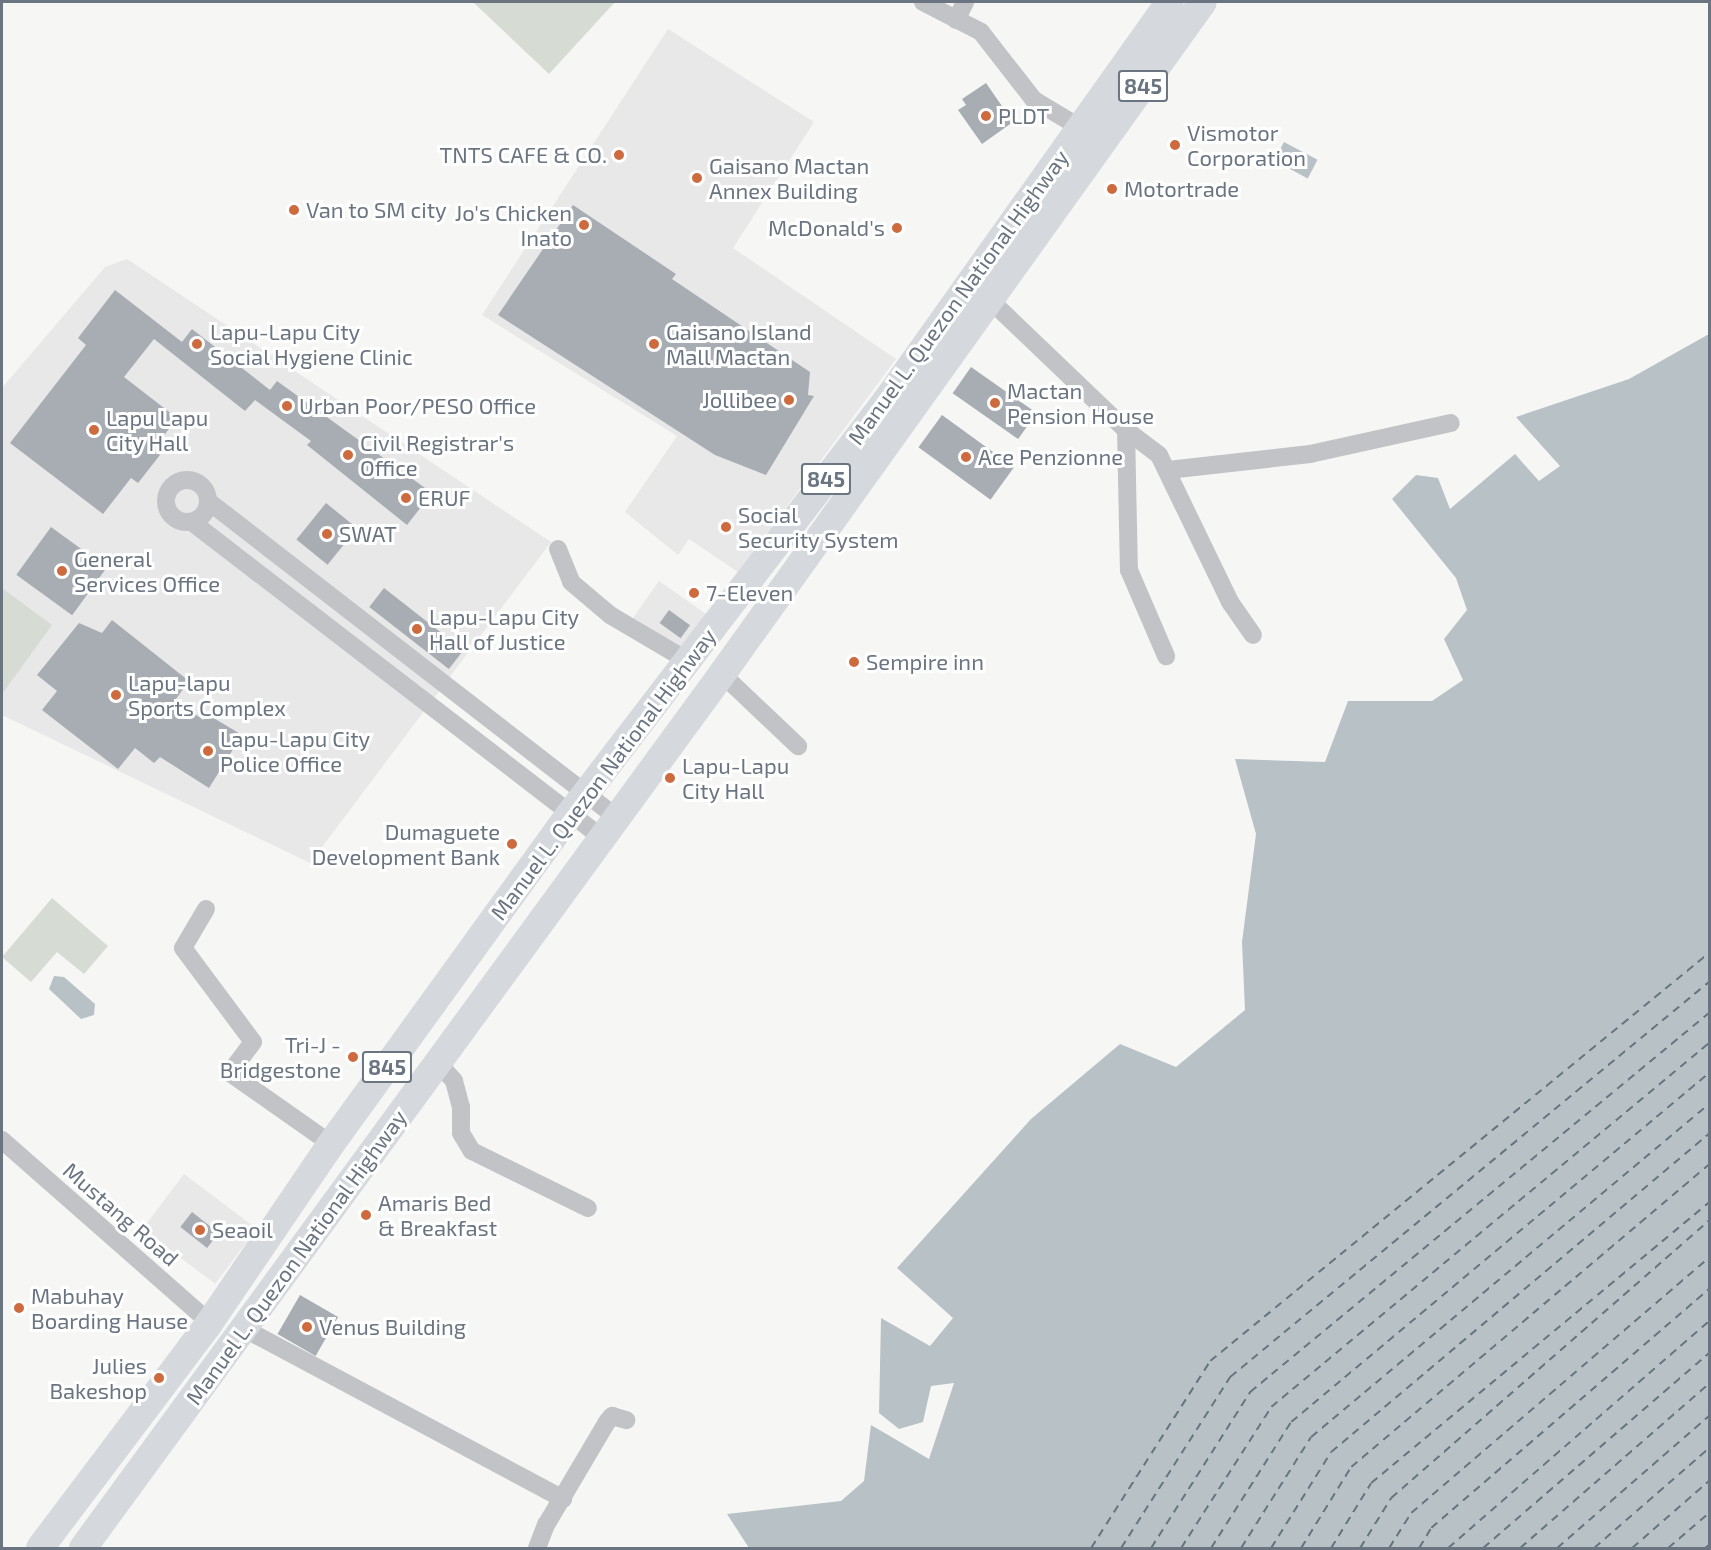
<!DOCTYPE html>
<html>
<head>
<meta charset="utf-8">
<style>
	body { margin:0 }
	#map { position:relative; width:1711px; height:1550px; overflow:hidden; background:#f6f7f4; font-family:"Exo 2",sans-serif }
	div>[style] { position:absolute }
	.built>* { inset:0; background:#e7e8e7; transform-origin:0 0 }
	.green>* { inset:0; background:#d6dbd4 }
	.water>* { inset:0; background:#b8c1c6; transform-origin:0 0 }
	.ferry>* { height:1.5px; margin-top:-0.75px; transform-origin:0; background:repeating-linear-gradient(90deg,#65757d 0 8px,transparent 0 14px) }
	.building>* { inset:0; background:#a8adb3; transform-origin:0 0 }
	.street>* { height:18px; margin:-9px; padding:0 9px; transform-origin:9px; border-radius:9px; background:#c1c3c7 }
	.street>.ring { margin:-9px; padding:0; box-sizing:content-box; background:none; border:18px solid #c1c3c7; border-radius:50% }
	.primary>* { height:28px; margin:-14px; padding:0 14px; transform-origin:14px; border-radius:14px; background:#d5d8dc }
	.dots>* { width:16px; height:16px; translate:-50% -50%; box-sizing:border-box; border:3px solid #fff; border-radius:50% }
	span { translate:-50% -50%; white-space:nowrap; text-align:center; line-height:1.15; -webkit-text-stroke:6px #fff; paint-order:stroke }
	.shield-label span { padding:2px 4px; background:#fff; border:2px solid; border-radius:4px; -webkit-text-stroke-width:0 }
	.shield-label { font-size:21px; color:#6a7581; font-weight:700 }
	.poi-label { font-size:22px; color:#6a7581 }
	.left { translate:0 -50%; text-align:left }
	.right { translate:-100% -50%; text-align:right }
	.street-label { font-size:22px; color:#6a7581 }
	.frame { position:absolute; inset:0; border:3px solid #6a7581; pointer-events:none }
</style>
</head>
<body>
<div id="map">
	<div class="built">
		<i style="clip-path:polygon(668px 29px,814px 122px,733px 248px,896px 359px,738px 572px,689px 539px,678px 555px,625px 512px,677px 436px,482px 315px)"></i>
		<i style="clip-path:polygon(127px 259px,551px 542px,310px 863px,2px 715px,2px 388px,105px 267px)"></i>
		<i style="left:659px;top:581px;width:60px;height:45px;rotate:35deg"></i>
		<i style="left:184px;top:1174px;width:91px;height:69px;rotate:37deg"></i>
	</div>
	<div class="green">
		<i style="clip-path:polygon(473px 2px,615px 2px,549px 74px)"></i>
		<i style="clip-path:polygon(2px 588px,52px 625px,2px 694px)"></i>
		<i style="clip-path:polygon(52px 898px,108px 946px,84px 974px,57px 952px,31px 982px,2px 957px)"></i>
	</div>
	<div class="water">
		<i style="left:1284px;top:142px;width:38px;height:21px;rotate:28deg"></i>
		<i style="clip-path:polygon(1709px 334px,1709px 1548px,749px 1548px,727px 1514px,841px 1501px,864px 1481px,871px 1425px,929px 1459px,954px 1383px,931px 1386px,923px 1422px,899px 1429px,879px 1413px,881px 1318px,930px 1346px,953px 1318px,897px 1268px,1031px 1119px,1120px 1044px,1176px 1067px,1245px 1010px,1242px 942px,1256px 834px,1235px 759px,1325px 762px,1348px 701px,1432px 701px,1463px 680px,1444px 639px,1467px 610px,1456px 578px,1392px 499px,1416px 475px,1438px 478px,1450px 509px,1515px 454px,1539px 481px,1560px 466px,1516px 417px,1629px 379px)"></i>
		<i style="clip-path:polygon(54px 976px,64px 977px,95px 1004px,94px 1015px,81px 1019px,49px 989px)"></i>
	</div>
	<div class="ferry">
		<i style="left:1091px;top:1548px;width:222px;rotate:-57.5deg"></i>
		<i style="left:1210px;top:1361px;width:646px;rotate:-39.28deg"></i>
		<i style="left:1121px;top:1548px;width:203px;rotate:-57.5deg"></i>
		<i style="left:1230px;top:1377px;width:622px;rotate:-39.52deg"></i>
		<i style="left:1151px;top:1548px;width:185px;rotate:-57.6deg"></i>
		<i style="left:1250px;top:1392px;width:597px;rotate:-39.56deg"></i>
		<i style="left:1181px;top:1548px;width:167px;rotate:-57.4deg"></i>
		<i style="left:1271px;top:1407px;width:571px;rotate:-39.74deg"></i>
		<i style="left:1211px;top:1548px;width:149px;rotate:-57.6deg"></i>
		<i style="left:1291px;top:1422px;width:546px;rotate:-39.87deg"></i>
		<i style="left:1241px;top:1548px;width:131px;rotate:-57.8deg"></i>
		<i style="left:1311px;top:1437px;width:520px;rotate:-39.93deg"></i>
		<i style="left:1271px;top:1548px;width:113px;rotate:-58deg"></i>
		<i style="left:1331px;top:1452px;width:495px;rotate:-40.1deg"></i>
		<i style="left:1301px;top:1548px;width:95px;rotate:-58.3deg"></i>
		<i style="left:1351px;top:1467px;width:470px;rotate:-40.2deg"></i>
		<i style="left:1331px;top:1548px;width:76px;rotate:-58.4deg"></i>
		<i style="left:1371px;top:1483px;width:440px;rotate:-39.7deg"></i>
		<i style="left:1360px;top:1548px;width:59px;rotate:-58.2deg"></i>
		<i style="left:1391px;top:1498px;width:423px;rotate:-41.1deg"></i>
		<i style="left:1389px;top:1548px;width:41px;rotate:-57.8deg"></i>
		<i style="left:1411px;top:1513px;width:394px;rotate:-40.6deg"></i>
		<i style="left:1419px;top:1548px;width:23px;rotate:-59deg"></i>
		<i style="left:1431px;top:1528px;width:368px;rotate:-40.7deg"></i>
		<i style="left:1448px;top:1548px;width:347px;rotate:-41deg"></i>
		<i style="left:1483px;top:1548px;width:300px;rotate:-40.8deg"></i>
		<i style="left:1520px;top:1548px;width:252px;rotate:-41deg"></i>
		<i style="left:1557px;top:1548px;width:203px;rotate:-41deg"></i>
		<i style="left:1594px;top:1548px;width:154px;rotate:-41deg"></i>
		<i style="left:1632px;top:1548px;width:103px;rotate:-41.1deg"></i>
		<i style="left:1668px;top:1548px;width:55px;rotate:-40.6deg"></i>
		<i style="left:1705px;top:1548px;width:6px;rotate:-39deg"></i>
	</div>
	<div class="building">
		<i style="clip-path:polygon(986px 83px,1013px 122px,982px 144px,958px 110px,966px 105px,962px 99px)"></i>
		<i style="clip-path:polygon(573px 205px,676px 274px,672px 279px,810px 372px,808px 395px,814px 396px,766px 475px,715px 455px,498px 315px)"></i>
		<i style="clip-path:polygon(115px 290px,182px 342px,192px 329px,270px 390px,277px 381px,432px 493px,407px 525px,307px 445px,311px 441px,255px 400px,245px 411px,154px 339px,124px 377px,177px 418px,153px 450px,160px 455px,138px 483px,131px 478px,103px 514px,10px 443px,86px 345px,78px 338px)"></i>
		<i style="left:971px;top:367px;width:80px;height:32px;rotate:35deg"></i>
		<i style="left:942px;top:415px;width:89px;height:40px;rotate:36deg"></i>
		<i style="left:326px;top:503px;width:40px;height:47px;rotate:39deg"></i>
		<i style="left:51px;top:527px;width:69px;height:59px;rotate:36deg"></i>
		<i style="left:384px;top:588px;width:101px;height:24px;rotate:38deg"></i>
		<i style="left:669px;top:610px;width:26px;height:16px;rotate:36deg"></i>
		<i style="clip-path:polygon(112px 620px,189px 681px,176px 699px,203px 720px,207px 714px,242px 735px,209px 788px,160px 757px,154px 763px,135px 748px,118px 769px,42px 710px,57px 691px,37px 675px,79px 623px,102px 633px)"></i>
		<i style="left:192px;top:1212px;width:34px;height:19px;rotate:38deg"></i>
		<i style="left:300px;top:1295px;width:44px;height:45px;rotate:30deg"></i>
	</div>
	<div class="street">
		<i style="left:923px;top:2px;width:65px;rotate:27.3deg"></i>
		<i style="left:981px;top:32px;width:86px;rotate:52.1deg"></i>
		<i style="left:1034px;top:100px;width:52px;rotate:31deg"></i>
		<i style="left:956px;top:20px;width:20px;rotate:-63deg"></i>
		<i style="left:990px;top:300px;width:188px;rotate:43.7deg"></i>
		<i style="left:1126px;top:430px;width:41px;rotate:37.1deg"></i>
		<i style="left:1159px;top:455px;width:163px;rotate:64.2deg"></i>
		<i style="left:1230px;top:602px;width:40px;rotate:55.1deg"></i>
		<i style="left:1126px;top:430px;width:140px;rotate:88.8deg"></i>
		<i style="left:1129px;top:570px;width:94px;rotate:66.7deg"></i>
		<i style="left:1168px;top:470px;width:143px;rotate:-6.4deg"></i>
		<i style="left:1310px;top:454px;width:144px;rotate:-12.4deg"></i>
		<i class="ring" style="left:166px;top:480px;width:24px;height:24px"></i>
		<i style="left:208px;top:501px;width:516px;rotate:37.76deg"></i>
		<i style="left:192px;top:522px;width:516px;rotate:37.6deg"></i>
		<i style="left:558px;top:549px;width:35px;rotate:68deg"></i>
		<i style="left:571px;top:582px;width:51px;rotate:40.2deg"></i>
		<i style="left:610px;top:615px;width:91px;rotate:30.5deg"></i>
		<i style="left:722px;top:674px;width:105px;rotate:43.5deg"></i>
		<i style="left:206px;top:909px;width:45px;rotate:120.5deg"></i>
		<i style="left:183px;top:948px;width:117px;rotate:53.3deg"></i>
		<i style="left:253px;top:1042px;width:39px;rotate:127deg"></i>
		<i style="left:230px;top:1073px;width:123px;rotate:35.1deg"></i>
		<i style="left:438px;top:1063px;width:24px;rotate:48deg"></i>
		<i style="left:454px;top:1081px;width:27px;rotate:75deg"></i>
		<i style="left:461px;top:1107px;width:26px;rotate:90deg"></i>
		<i style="left:461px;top:1133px;width:21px;rotate:59deg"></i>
		<i style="left:472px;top:1151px;width:129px;rotate:26.2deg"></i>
		<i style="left:2px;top:1140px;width:276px;rotate:41.3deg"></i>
		<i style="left:243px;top:1328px;width:363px;rotate:28.1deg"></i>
		<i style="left:537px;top:1548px;width:25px;rotate:-69deg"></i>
		<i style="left:546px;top:1525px;width:120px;rotate:-59.4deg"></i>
		<i style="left:607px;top:1422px;width:8px;rotate:-50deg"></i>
		<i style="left:612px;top:1416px;width:15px;rotate:16deg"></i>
	</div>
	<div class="primary">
		<i style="left:40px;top:1548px;width:279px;rotate:-53deg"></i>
		<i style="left:208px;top:1325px;width:219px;rotate:-55.8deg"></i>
		<i style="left:331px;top:1144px;width:407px;rotate:-54.1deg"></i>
		<i style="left:570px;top:814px;width:520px;rotate:-52.58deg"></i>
		<i style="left:886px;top:401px;width:490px;rotate:-54.6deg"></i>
		<i style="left:83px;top:1548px;width:1083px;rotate:-53.83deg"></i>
		<i style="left:722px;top:674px;width:826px;rotate:-54.41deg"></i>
	</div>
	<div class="dots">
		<i style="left:986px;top:116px;background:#cd6a3e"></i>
		<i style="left:1175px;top:145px;background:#cd6a3e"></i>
		<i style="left:619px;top:155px;background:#cd6a3e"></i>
		<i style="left:697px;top:178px;background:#cd6a3e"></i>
		<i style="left:1112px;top:189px;background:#cd6a3e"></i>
		<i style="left:294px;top:210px;background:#cd6a3e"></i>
		<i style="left:584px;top:225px;background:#cd6a3e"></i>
		<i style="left:897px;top:228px;background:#cd6a3e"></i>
		<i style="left:197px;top:344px;background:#cd6a3e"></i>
		<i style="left:654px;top:344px;background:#cd6a3e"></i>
		<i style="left:789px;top:400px;background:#cd6a3e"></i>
		<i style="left:995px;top:403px;background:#cd6a3e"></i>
		<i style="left:287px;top:406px;background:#cd6a3e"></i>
		<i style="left:94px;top:430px;background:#cd6a3e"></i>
		<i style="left:348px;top:455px;background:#cd6a3e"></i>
		<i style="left:966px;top:457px;background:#cd6a3e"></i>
		<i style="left:406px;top:498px;background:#cd6a3e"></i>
		<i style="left:726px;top:527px;background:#cd6a3e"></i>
		<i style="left:327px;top:534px;background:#cd6a3e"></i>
		<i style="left:62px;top:571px;background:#cd6a3e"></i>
		<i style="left:694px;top:593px;background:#cd6a3e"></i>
		<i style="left:417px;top:629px;background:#cd6a3e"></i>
		<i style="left:854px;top:662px;background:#cd6a3e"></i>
		<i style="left:116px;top:695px;background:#cd6a3e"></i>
		<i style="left:208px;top:751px;background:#cd6a3e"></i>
		<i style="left:670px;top:778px;background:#cd6a3e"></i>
		<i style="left:512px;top:844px;background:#cd6a3e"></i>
		<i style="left:353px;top:1057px;background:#cd6a3e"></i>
		<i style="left:366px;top:1215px;background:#cd6a3e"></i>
		<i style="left:200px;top:1230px;background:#cd6a3e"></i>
		<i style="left:19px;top:1308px;background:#cd6a3e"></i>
		<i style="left:307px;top:1327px;background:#cd6a3e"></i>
		<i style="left:159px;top:1378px;background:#cd6a3e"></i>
	</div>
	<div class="shield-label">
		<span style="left:1143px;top:86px">845</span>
		<span style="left:826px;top:479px">845</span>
		<span style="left:387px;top:1067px">845</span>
	</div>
	<div class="poi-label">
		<span class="left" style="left:998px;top:116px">PLDT</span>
		<span class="left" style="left:1187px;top:145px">Vismotor<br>Corporation</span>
		<span class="right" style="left:607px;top:155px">TNTS CAFE &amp; CO.</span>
		<span class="left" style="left:709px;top:178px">Gaisano Mactan<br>Annex Building</span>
		<span class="left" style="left:1124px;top:189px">Motortrade</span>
		<span class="left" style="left:306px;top:210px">Van to SM city</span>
		<span class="right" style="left:572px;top:225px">Jo's Chicken<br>Inato</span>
		<span class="right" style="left:885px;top:228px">McDonald's</span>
		<span class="left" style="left:210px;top:344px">Lapu-Lapu City<br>Social Hygiene Clinic</span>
		<span class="left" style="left:666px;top:344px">Gaisano Island<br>Mall Mactan</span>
		<span class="left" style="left:1007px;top:403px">Mactan<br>Pension House</span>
		<span class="right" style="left:777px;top:400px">Jollibee</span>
		<span class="left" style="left:299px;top:406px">Urban Poor/PESO Office</span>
		<span class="left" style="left:106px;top:430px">Lapu Lapu<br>City Hall</span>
		<span class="left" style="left:360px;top:455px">Civil Registrar's<br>Office</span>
		<span class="left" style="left:978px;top:457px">Ace Penzionne</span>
		<span class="left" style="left:418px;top:498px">ERUF</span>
		<span class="left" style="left:738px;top:527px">Social<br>Security System</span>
		<span class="left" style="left:339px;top:534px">SWAT</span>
		<span class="left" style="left:74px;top:571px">General<br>Services Office</span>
		<span class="left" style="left:706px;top:593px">7-Eleven</span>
		<span class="left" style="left:429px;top:629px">Lapu-Lapu City<br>Hall of Justice</span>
		<span class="left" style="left:866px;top:662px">Sempire inn</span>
		<span class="left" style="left:128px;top:695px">Lapu-lapu<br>Sports Complex</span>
		<span class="left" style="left:220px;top:751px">Lapu-Lapu City<br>Police Office</span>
		<span class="left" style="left:682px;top:778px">Lapu-Lapu<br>City Hall</span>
		<span class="right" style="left:500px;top:844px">Dumaguete<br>Development Bank</span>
		<span class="right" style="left:341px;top:1057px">Tri-J -<br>Bridgestone</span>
		<span class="left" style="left:378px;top:1215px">Amaris Bed<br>&amp; Breakfast</span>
		<span class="left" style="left:212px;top:1230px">Seaoil</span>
		<span class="left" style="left:31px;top:1308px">Mabuhay<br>Boarding Hause</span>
		<span class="left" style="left:319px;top:1327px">Venus Building</span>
		<span class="right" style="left:147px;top:1378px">Julies<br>Bakeshop</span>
	</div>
	<div class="street-label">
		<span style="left:958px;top:297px;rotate:-54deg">Manuel L. Quezon National Highway</span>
		<span style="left:603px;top:774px;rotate:-53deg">Manuel L. Quezon National Highway</span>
		<span style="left:121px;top:1214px;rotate:41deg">Mustang Road</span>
		<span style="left:296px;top:1257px;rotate:-54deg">Manuel L. Quezon National Highway</span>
	</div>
	<div class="frame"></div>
</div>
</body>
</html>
